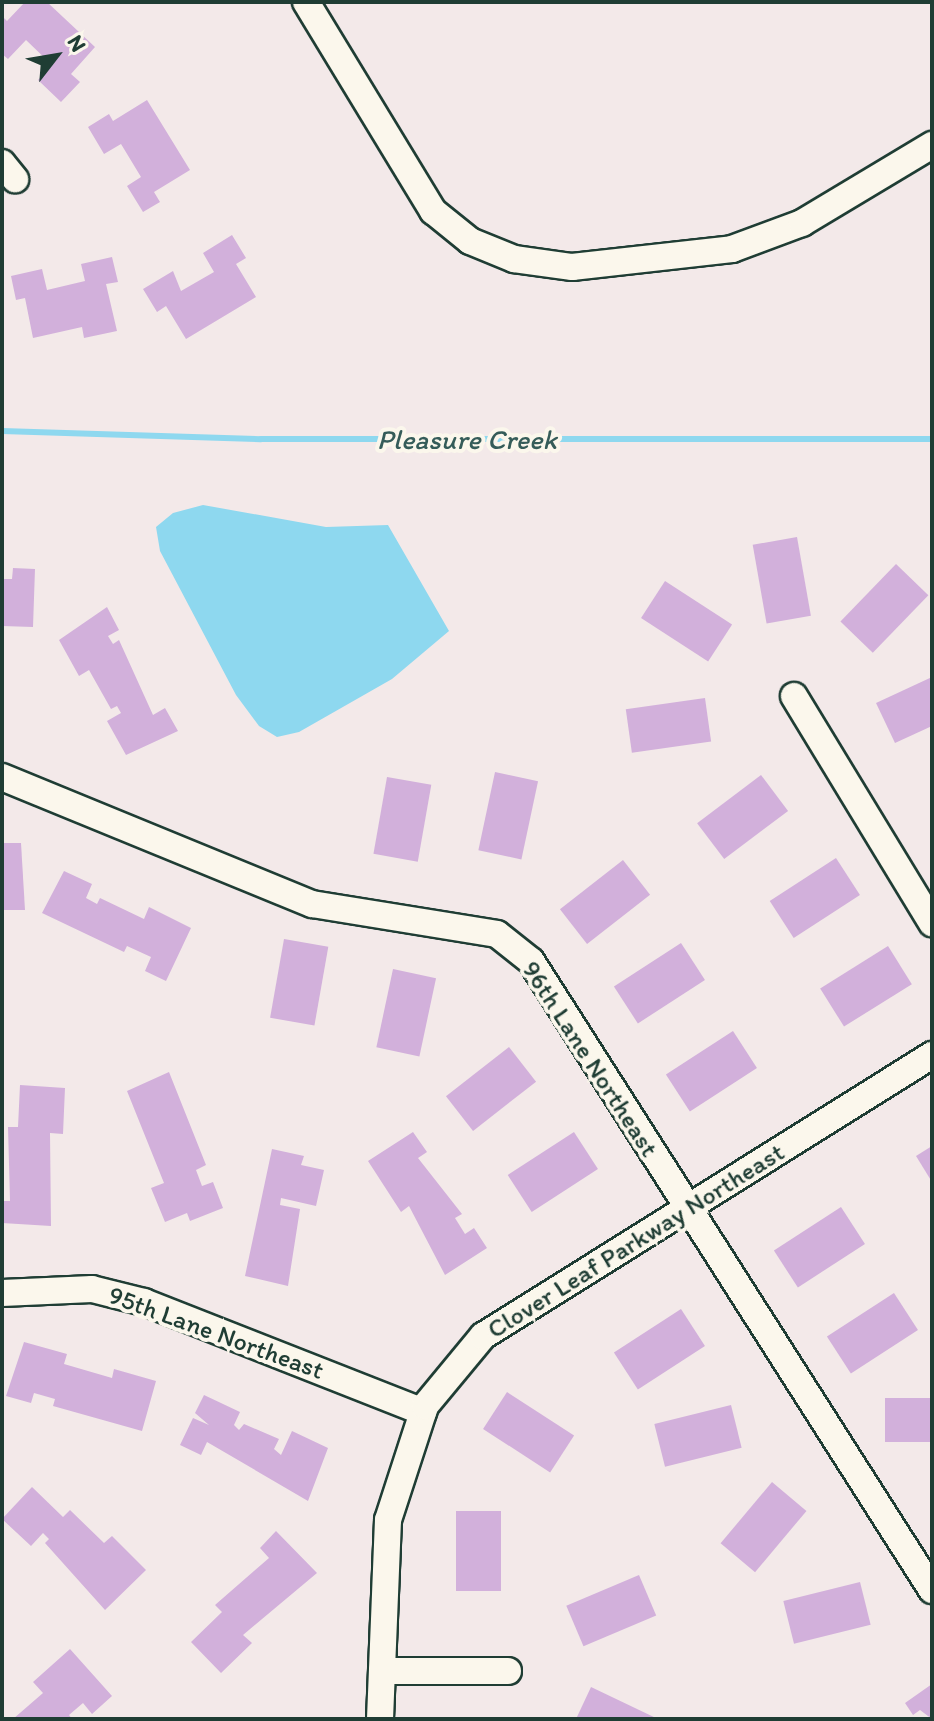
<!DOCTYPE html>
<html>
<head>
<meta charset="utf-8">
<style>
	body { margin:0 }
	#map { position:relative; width:934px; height:1721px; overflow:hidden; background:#f3e9e9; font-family:Itim,sans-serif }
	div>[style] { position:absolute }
	.water>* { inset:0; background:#8ed8ef }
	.stream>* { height:6px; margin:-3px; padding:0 3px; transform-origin:3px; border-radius:3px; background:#8ed8ef }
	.building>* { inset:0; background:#d2b0db; transform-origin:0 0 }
	.roads { filter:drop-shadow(2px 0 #1f3d34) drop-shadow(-2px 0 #1f3d34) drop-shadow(0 2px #1f3d34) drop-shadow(0 -2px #1f3d34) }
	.minor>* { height:26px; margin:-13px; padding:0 13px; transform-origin:13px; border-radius:13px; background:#fbf7ec }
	span { translate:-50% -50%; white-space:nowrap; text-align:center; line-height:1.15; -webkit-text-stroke:8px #fbf7ec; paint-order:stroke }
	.street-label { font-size:26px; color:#1f3d34 }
	.water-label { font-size:28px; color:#355c59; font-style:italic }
	.frame { position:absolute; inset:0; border:4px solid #1f3d34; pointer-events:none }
	.north { position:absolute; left:16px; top:16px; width:80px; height:80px; -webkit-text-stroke:6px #fbf7ec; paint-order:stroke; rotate:59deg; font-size:22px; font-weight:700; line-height:32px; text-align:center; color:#1f3d34 }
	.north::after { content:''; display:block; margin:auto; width:28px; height:36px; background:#1f3d34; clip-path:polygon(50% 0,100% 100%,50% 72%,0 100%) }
</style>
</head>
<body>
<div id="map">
	<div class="water">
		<i style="clip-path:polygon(203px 505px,326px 527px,388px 525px,449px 631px,392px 679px,299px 732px,277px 737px,259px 726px,236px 695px,160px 551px,156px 527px,173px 513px)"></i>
	</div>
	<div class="stream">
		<i style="left:2px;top:431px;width:259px;rotate:1.8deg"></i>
		<i style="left:261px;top:439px;width:671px"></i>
	</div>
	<div class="building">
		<i style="clip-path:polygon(25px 2px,47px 2px,95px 47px,71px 74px,80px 82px,61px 102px,38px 80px,52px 65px,26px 40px,8px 59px,2px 54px,2px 16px,7px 21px)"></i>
		<i style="clip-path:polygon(147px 100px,190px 170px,154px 192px,160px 202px,143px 212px,127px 186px,141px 177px,121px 144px,104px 154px,88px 127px,109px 114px,113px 121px)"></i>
		<i style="clip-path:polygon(232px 235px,246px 258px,236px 264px,256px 297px,186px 339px,166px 306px,157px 312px,143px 289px,173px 271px,181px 291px,214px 272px,203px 253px)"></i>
		<i style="clip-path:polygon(112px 257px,118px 282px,106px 284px,117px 331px,84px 338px,82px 327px,33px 338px,25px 298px,16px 300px,11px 276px,42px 269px,47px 290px,85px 281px,81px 264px)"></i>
		<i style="left:797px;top:537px;width:80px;height:45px;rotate:80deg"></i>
		<i style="left:896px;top:564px;width:45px;height:80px;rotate:44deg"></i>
		<i style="clip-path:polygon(13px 568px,35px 569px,33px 627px,2px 626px,2px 579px,12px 579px)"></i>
		<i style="left:665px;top:581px;width:80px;height:44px;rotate:33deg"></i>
		<i style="clip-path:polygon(107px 607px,119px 630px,108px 636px,113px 644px,119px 640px,153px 715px,165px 708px,178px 731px,126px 755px,107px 721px,121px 713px,117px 706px,111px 709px,89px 670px,79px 676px,59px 640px)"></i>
		<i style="clip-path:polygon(932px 677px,932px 726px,895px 743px,876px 703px)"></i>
		<i style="left:705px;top:698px;width:44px;height:80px;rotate:82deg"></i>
		<i style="left:495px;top:772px;width:44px;height:80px;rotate:12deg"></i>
		<i style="left:761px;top:775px;width:45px;height:80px;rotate:53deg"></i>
		<i style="left:387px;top:777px;width:45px;height:78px;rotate:10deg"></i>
		<i style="clip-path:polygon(2px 843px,21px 843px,25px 910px,2px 910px)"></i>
		<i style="left:836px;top:858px;width:44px;height:79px;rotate:57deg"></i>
		<i style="left:623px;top:860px;width:44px;height:80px;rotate:52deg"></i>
		<i style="clip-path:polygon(64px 871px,92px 884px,86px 898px,97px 904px,100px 898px,144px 919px,149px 907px,191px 928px,166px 981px,145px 971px,151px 957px,127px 946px,124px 952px,42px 913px)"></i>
		<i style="left:284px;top:939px;width:45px;height:80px;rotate:10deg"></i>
		<i style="left:681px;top:943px;width:44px;height:80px;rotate:57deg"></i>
		<i style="left:888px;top:946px;width:45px;height:80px;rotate:58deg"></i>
		<i style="left:393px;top:969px;width:44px;height:80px;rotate:12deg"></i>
		<i style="left:733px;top:1031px;width:44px;height:80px;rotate:57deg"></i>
		<i style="left:509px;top:1047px;width:44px;height:80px;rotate:52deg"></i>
		<i style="clip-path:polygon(169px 1072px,206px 1165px,196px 1170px,202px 1186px,213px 1182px,223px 1208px,190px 1221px,187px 1213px,165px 1222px,151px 1188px,164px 1183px,127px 1091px)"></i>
		<i style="clip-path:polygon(20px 1085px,65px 1088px,63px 1134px,50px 1133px,51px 1226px,2px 1223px,2px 1201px,10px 1201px,8px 1127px,18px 1127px)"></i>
		<i style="clip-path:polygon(413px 1132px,427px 1152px,418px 1158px,462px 1214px,455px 1218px,465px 1234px,474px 1228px,487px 1248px,445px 1275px,409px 1206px,401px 1212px,368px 1161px)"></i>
		<i style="left:574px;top:1132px;width:44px;height:79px;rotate:57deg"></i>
		<i style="clip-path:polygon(932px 1146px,932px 1182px,916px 1156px)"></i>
		<i style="clip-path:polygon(272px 1149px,304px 1156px,301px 1165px,324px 1170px,316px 1206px,281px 1198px,280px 1205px,300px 1209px,288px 1286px,245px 1276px)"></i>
		<i style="left:841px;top:1207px;width:44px;height:80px;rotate:57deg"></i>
		<i style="left:894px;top:1293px;width:44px;height:80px;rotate:57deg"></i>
		<i style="left:681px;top:1309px;width:44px;height:80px;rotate:57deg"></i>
		<i style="clip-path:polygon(24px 1342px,67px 1354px,64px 1364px,112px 1378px,114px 1369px,156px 1381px,142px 1431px,53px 1406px,55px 1399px,34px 1393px,31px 1403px,6px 1396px)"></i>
		<i style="left:507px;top:1392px;width:80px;height:44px;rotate:33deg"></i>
		<i style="clip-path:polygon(204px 1395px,240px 1412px,234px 1425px,239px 1430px,244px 1424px,279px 1439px,274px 1449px,281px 1455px,292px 1431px,328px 1448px,308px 1501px,207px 1442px,201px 1455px,180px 1445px,193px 1418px,209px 1425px,195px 1413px)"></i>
		<i style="left:885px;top:1398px;width:47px;height:44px"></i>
		<i style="left:731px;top:1405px;width:44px;height:79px;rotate:76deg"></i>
		<i style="left:772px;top:1482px;width:45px;height:80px;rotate:40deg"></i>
		<i style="clip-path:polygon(32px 1487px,63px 1517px,70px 1510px,104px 1543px,112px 1536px,146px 1570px,105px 1610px,45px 1543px,49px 1539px,43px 1533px,31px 1546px,2px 1519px)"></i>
		<i style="left:456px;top:1511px;width:45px;height:80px"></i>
		<i style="clip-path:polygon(276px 1531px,317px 1573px,243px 1635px,252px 1643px,221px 1673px,191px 1642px,222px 1612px,215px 1605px,269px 1558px,260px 1548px)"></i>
		<i style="left:639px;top:1575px;width:44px;height:79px;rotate:67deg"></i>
		<i style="left:860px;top:1582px;width:44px;height:79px;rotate:76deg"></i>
		<i style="clip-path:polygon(70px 1649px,112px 1696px,92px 1714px,83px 1703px,69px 1715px,72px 1719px,13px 1719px,43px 1693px,33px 1682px)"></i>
		<i style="clip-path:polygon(932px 1684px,932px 1719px,920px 1710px,913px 1715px,905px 1703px)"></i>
		<i style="clip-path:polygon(591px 1687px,658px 1719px,576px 1719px)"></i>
	</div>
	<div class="roads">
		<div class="minor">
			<i style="left:306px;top:2px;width:245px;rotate:58.7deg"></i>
			<i style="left:433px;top:211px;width:48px;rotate:39deg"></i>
			<i style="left:470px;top:241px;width:48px;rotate:22.2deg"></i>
			<i style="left:514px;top:259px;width:59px;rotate:7.9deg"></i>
			<i style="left:572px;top:267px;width:161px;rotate:-6.4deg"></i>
			<i style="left:732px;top:249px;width:75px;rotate:-20.4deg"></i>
			<i style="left:802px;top:223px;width:152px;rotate:-31deg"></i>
			<i style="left:2px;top:163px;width:21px;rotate:51deg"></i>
			<i style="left:794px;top:696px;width:266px;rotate:58.7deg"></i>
			<i style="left:2px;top:777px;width:335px;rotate:22.3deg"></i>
			<i style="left:312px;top:904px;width:187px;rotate:9.2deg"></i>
			<i style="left:497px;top:934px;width:43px;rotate:38.5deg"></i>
			<i style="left:531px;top:961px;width:746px;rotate:57.48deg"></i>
			<i style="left:2px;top:1293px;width:90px;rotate:-2.5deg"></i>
			<i style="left:92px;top:1289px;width:54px;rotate:14deg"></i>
			<i style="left:144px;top:1302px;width:300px;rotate:21.5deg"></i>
			<i style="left:382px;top:1671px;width:126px"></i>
			<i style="left:380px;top:1719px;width:199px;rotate:-87.7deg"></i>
			<i style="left:388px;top:1520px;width:120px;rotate:-72deg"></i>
			<i style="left:425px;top:1406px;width:91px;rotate:-50.4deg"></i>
			<i style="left:483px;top:1336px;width:530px;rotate:-32.04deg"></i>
		</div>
	</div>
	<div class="street-label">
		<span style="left:590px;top:1059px;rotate:57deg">96th Lane Northeast</span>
		<span style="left:636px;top:1241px;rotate:-32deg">Clover Leaf Parkway Northeast</span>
		<span style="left:216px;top:1333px;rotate:20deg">95th Lane Northeast</span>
	</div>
	<div class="water-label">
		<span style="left:467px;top:439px">Pleasure Creek</span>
	</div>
	<div class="frame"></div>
	<div class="north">N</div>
</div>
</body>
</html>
